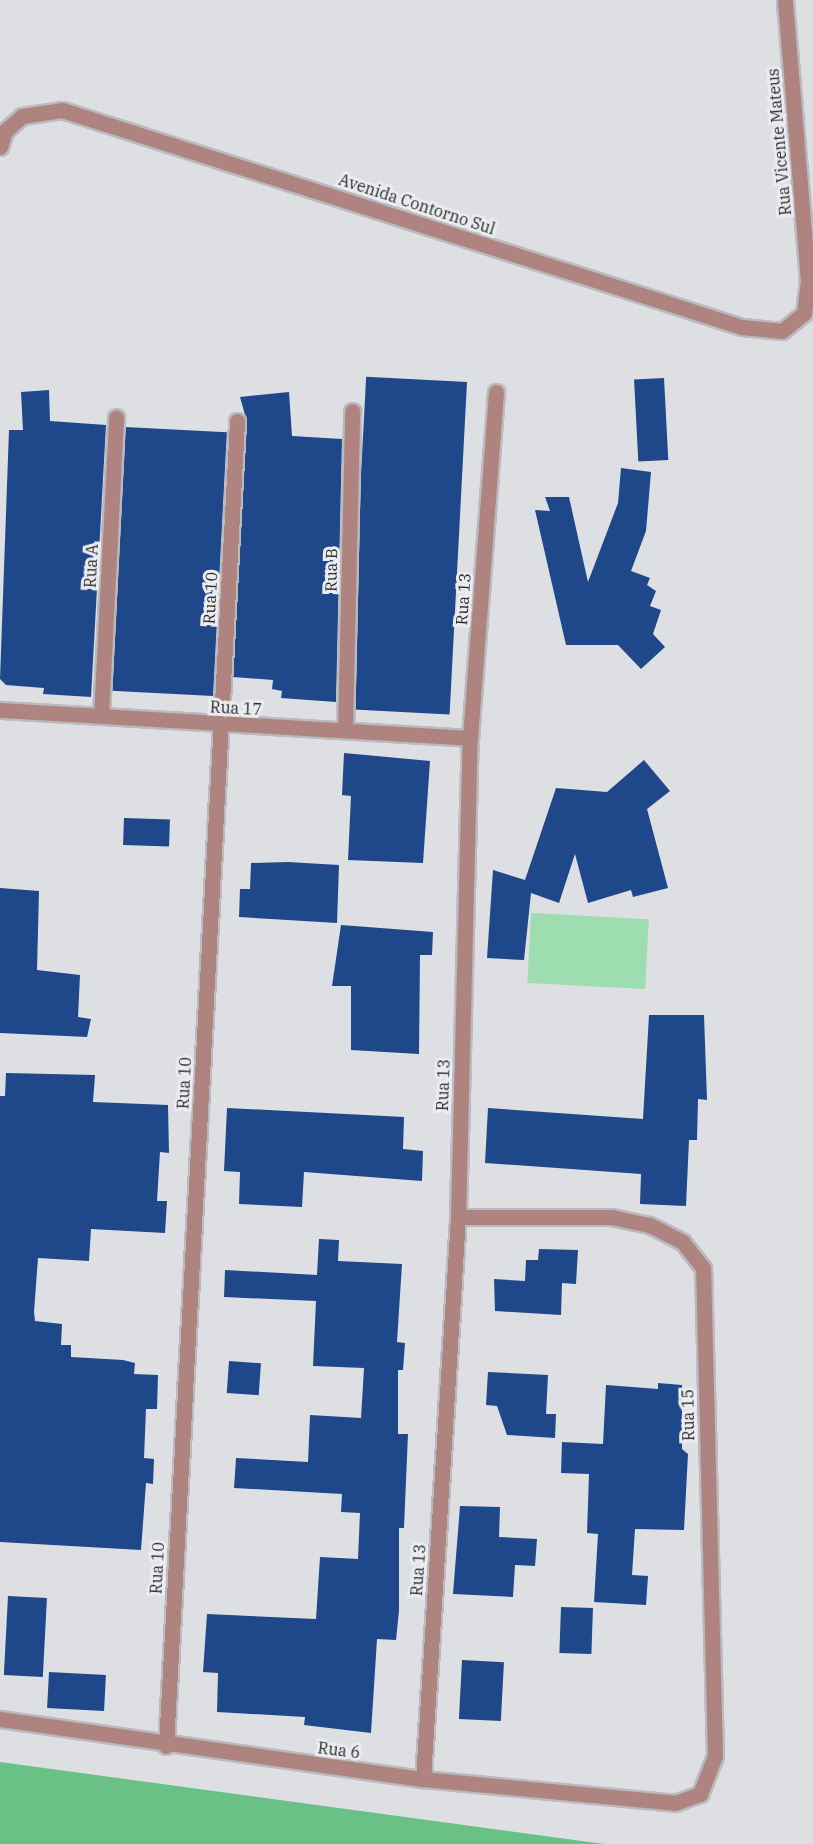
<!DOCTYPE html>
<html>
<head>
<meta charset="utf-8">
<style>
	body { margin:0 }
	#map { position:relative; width:813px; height:1844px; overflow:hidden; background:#dddfe3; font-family:"IBM Plex Serif",serif }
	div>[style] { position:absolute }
	.green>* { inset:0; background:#9eddb0; transform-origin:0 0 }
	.forest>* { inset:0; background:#6ac186 }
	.building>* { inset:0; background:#1f488a; transform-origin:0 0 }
	.roads { filter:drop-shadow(2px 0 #b9bbbe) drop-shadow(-2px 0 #b9bbbe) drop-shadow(0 2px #b9bbbe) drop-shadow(0 -2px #b9bbbe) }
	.minor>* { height:15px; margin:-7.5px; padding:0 7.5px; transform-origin:7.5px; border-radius:7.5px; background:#af8480 }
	span { translate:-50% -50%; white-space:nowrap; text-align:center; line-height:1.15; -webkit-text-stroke:6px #eaecf0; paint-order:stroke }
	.street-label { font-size:16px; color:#28292b }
</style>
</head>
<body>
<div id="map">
	<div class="green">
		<i style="left:531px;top:913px;width:118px;height:70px;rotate:3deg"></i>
	</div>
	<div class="forest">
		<i style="clip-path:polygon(0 1762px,604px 1844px,0 1844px)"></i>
	</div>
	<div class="building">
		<i style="left:664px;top:378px;width:82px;height:30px;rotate:87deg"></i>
		<i style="left:467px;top:382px;width:333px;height:101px;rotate:93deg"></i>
		<i style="clip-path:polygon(49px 390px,50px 421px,106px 425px,91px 697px,43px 694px,44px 688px,6px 685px,0 679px,9px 430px,23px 430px,21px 392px)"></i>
		<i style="clip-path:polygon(289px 392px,292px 436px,342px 439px,336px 702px,281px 698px,282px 691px,272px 689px,273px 680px,233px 677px,247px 422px,240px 397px)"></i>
		<i style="left:125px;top:427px;width:102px;height:264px;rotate:3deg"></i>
		<i style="clip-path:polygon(621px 468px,651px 472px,646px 531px,631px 571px,650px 578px,647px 585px,656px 591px,650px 606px,661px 610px,653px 634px,665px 647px,641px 669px,618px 645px,566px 645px,535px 510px,550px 511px,545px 497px,569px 497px,588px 582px,618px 503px)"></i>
		<i style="clip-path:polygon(344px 753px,430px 761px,423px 863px,348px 860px,351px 796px,342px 795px)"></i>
		<i style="clip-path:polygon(644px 760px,670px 791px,647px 809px,668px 888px,633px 897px,631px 890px,588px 903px,575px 854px,559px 903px,531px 893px,524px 960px,487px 958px,493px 870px,525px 880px,556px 788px,607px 792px)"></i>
		<i style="left:124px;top:818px;width:46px;height:27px;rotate:2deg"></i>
		<i style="clip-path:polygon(288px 862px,339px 865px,337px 923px,239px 917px,240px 889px,250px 889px,251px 863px)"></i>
		<i style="clip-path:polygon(0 888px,39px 891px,37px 970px,80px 975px,78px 1017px,91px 1019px,87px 1037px,0 1033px)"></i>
		<i style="clip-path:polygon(341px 925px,433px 932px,432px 955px,420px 955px,419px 1054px,351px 1050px,351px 986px,332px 986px)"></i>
		<i style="clip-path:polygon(649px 1015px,704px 1015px,707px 1100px,698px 1099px,697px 1140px,689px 1140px,686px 1206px,640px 1204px,641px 1174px,485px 1163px,488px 1108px,643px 1119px)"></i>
		<i style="clip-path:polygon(6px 1073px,95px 1075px,93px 1102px,168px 1105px,169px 1153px,160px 1152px,157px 1201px,167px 1201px,165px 1233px,91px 1229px,89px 1261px,38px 1258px,34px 1312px,35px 1321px,62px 1324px,61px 1345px,71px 1345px,71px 1357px,123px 1360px,135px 1363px,134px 1374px,158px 1375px,157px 1409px,146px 1409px,144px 1458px,154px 1459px,153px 1484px,146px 1483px,141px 1550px,0 1542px,0 1096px,5px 1096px)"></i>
		<i style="clip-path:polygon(227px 1108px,404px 1117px,403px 1149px,423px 1151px,422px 1181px,304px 1172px,302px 1207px,239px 1204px,240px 1172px,224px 1171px)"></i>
		<i style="clip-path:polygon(319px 1239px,339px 1240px,338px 1261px,402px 1264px,397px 1342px,405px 1343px,403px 1370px,398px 1370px,398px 1434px,408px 1434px,404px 1528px,399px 1528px,399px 1611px,396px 1640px,377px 1639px,371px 1733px,304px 1725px,305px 1717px,217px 1712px,218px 1673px,203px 1672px,207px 1614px,316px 1619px,320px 1557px,358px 1559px,360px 1513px,341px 1512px,342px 1494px,234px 1488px,236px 1458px,308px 1462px,310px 1415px,361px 1418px,364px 1368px,313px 1366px,316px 1301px,224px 1297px,225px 1270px,317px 1275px)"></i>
		<i style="clip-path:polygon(539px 1249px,578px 1250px,576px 1284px,562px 1283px,561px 1315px,495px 1311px,494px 1279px,525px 1281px,526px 1260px,538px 1260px)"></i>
		<i style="left:229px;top:1361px;width:32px;height:32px;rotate:4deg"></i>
		<i style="clip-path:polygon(488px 1372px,548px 1375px,546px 1414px,556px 1414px,555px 1438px,507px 1435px,497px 1406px,486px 1405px)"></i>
		<i style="clip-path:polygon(658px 1383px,682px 1385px,682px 1449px,688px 1454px,684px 1530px,635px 1529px,632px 1575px,648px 1576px,646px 1605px,594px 1602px,598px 1534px,587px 1533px,589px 1474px,561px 1473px,562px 1442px,603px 1444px,606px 1385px,658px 1389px)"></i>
		<i style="clip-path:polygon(460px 1506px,500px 1507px,499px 1537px,537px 1539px,535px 1566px,515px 1565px,513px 1597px,453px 1594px)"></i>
		<i style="left:8px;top:1596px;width:39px;height:79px;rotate:3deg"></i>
		<i style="left:561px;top:1607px;width:32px;height:46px;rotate:2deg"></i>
		<i style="left:462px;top:1660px;width:42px;height:59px;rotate:3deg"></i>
		<i style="left:49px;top:1672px;width:57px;height:36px;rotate:3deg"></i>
	</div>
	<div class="roads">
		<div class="minor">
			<i style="left:0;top:147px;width:17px;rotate:-73deg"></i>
			<i style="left:5px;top:131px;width:23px;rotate:-41deg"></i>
			<i style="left:22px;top:116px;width:40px;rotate:-8.5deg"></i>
			<i style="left:62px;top:110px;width:714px;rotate:17.7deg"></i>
			<i style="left:742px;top:327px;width:40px;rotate:5.7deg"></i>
			<i style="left:782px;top:331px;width:28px;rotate:-39deg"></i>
			<i style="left:804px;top:313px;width:32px;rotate:-83deg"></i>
			<i style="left:808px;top:281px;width:282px;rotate:-94.7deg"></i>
			<i style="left:0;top:710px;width:471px;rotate:3.4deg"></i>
			<i style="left:101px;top:716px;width:299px;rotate:-87.1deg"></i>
			<i style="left:345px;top:730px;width:319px;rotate:-88.7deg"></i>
			<i style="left:0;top:1719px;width:427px;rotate:8.1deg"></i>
			<i style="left:423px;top:1779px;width:253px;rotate:5.4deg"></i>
			<i style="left:675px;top:1803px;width:27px;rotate:-20deg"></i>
			<i style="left:700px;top:1794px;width:41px;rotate:-68.5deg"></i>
			<i style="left:715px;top:1756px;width:488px;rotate:-91.4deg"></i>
			<i style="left:703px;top:1268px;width:33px;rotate:-128deg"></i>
			<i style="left:683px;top:1242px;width:38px;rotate:-153deg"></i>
			<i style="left:649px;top:1225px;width:38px;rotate:-168deg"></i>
			<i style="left:612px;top:1217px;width:154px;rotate:180deg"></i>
			<i style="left:166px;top:1746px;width:1327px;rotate:-86.93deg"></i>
			<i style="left:423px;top:1779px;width:563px;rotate:-86.44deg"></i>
			<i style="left:458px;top:1217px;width:479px;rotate:-88.6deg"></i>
			<i style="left:470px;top:738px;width:347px;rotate:-85.7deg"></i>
		</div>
	</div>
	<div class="street-label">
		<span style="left:779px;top:142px;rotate:-95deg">Rua Vicente Mateus</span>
		<span style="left:417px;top:204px;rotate:18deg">Avenida Contorno Sul</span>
		<span style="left:91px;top:566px;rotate:-87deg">Rua A</span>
		<span style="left:331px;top:570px;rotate:-89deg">Rua B</span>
		<span style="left:210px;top:598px;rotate:-87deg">Rua 10</span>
		<span style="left:463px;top:599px;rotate:-86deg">Rua 13</span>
		<span style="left:236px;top:708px;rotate:3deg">Rua 17</span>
		<span style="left:184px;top:1083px;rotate:-87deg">Rua 10</span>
		<span style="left:443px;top:1085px;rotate:-88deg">Rua 13</span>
		<span style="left:688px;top:1415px;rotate:-91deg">Rua 15</span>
		<span style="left:157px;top:1568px;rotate:-87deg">Rua 10</span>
		<span style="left:418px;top:1570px;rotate:-86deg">Rua 13</span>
		<span style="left:339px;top:1750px;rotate:7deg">Rua 6</span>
	</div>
</div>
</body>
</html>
